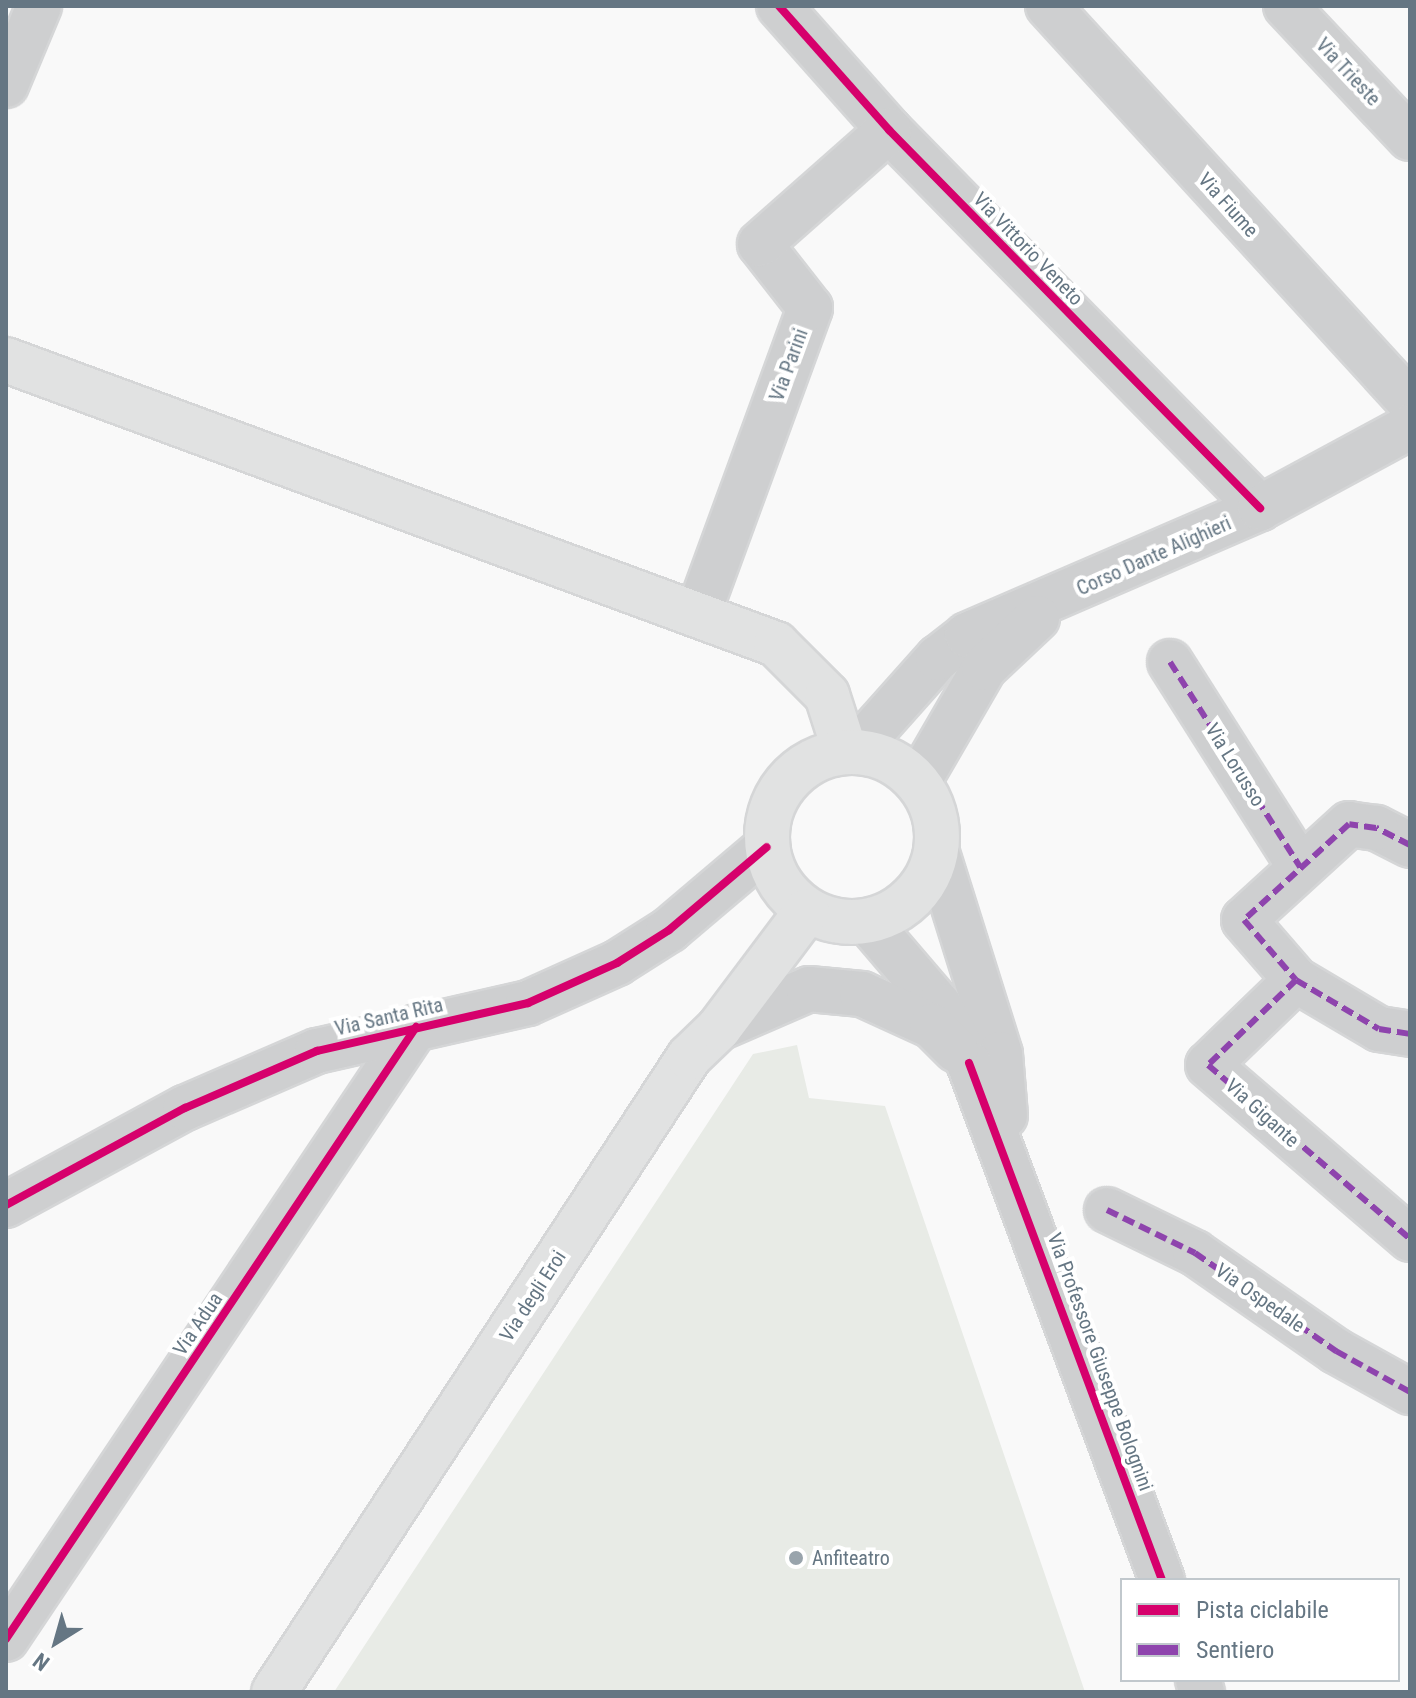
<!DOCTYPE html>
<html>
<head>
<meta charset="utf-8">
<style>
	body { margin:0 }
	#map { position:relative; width:1416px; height:1698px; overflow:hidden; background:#f9f9f9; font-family:"Roboto Condensed",sans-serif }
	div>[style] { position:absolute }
	.green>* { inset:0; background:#e8ebe6 }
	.roads { filter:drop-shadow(2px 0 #d5d6d7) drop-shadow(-2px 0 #d5d6d7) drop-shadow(0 2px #d5d6d7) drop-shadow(0 -2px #d5d6d7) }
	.pedestrian>* { height:44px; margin:-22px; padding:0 22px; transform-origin:22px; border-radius:22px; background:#cecfd0 }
	.minor>* { height:44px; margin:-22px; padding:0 22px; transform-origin:22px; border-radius:22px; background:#cecfd0 }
	.tertiary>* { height:44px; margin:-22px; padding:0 22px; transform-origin:22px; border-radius:22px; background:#cecfd0 }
	.secondary>* { height:44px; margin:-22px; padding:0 22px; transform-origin:22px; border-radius:22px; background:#e1e2e2 }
	.secondary>.ring { margin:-22px; padding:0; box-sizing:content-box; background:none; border:44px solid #e1e2e2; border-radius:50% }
	.quiet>* { height:6px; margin-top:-3px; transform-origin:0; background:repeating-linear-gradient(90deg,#8e44ad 0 12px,transparent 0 18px) }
	.cycleway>* { height:8px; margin:-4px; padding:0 4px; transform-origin:4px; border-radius:4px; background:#d6006c }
	.dots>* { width:22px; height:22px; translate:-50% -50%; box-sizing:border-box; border:4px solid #fff; border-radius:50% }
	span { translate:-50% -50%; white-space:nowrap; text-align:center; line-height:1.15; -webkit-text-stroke:8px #fff; paint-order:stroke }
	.street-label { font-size:20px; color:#657683 }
	.poi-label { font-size:20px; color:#657683 }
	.left { translate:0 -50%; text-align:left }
	.frame { position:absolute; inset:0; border:8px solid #657683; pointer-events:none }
	.legend { position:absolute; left:1120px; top:1578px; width:280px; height:104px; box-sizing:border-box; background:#fff; border:2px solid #c1c8cd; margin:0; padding:10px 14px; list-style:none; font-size:24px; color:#657683 }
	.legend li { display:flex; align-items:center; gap:16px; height:40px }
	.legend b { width:40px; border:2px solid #c1c8cd }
	.north { position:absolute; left:16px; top:1602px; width:80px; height:80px; -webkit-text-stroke:6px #fff; paint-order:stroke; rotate:217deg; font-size:22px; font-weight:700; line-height:32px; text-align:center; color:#657683 }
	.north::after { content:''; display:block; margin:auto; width:28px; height:36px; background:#657683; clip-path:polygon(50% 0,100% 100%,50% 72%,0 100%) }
</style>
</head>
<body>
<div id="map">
	<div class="green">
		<i style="clip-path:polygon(797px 1045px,809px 1098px,885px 1106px,1085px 1692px,334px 1692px,753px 1054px)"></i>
	</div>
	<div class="roads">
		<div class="pedestrian">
			<i style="left:1170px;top:662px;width:243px;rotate:57.6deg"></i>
			<i style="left:1410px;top:845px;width:38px;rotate:-153deg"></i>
			<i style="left:1376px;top:828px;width:27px;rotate:-172deg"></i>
			<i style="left:1349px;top:824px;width:142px;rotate:137.6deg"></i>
			<i style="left:1244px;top:920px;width:79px;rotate:49.1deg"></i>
			<i style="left:1296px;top:980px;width:96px;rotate:30.6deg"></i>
			<i style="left:1379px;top:1029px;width:31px;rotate:9deg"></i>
			<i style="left:1296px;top:980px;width:122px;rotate:136deg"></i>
			<i style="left:1208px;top:1065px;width:267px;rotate:40.7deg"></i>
			<i style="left:1107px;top:1210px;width:98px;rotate:26deg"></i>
			<i style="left:1195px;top:1253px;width:172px;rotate:34.8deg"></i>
			<i style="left:1336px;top:1351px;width:85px;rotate:29deg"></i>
		</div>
		<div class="minor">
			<i style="left:779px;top:6px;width:166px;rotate:48.4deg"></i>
			<i style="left:889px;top:130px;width:530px;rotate:45.54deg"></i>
			<i style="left:1048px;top:6px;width:537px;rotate:47.57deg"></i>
			<i style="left:1286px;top:6px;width:181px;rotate:46.8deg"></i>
			<i style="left:6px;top:85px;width:86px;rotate:-67.3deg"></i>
			<i style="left:698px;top:614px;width:326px;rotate:-69.9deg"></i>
			<i style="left:810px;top:308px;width:81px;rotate:-128deg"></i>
			<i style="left:760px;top:244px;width:172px;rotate:-41.5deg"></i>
			<i style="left:937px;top:853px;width:211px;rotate:72.6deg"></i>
			<i style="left:1000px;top:1054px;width:62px;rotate:85.4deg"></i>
			<i style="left:868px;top:922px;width:109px;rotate:49.5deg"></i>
			<i style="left:939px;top:1005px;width:65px;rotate:62.7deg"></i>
			<i style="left:969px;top:1063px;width:552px;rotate:69.53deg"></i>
			<i style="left:719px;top:1028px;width:98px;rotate:-23.4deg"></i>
			<i style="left:809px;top:989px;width:53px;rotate:5.4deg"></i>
			<i style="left:862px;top:994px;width:77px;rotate:24.6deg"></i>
			<i style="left:932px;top:1026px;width:34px;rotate:45deg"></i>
			<i style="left:6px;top:1639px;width:737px;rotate:-56.18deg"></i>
			<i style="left:1198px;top:1680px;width:13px;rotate:72deg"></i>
		</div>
		<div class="tertiary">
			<i style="left:855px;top:751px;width:125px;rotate:-48.3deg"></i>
			<i style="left:938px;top:658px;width:37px;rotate:-38deg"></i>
			<i style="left:967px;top:635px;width:319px;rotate:-23.4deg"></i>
			<i style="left:1260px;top:508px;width:170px;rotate:-28.4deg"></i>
			<i style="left:918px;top:782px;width:132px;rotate:-59.9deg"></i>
			<i style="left:984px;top:668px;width:73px;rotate:-43.3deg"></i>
			<i style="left:6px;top:1205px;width:204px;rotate:-28.5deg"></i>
			<i style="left:185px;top:1108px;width:144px;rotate:-23.4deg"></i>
			<i style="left:317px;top:1051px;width:216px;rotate:-12.8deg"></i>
			<i style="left:528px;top:1003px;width:98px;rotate:-24.2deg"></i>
			<i style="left:617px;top:963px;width:62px;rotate:-32.4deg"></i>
			<i style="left:669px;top:930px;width:128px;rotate:-40.3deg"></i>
		</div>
		<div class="secondary">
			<i style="left:6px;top:360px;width:821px;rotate:20.25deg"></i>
			<i style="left:776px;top:644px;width:72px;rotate:45deg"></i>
			<i style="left:827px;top:695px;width:59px;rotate:72.2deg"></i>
			<i class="ring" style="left:767px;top:752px;width:126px;height:126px"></i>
			<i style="left:274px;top:1692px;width:759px;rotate:-56.83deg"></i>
			<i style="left:689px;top:1057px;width:42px;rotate:-44deg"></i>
			<i style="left:719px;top:1028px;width:146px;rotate:-53.1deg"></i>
		</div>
	</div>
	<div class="quiet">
		<i style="left:1170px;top:662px;width:243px;rotate:57.6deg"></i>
		<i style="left:1410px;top:845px;width:38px;rotate:-153deg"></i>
		<i style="left:1376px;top:828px;width:27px;rotate:-172deg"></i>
		<i style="left:1349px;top:824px;width:142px;rotate:137.6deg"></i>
		<i style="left:1244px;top:920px;width:79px;rotate:49.1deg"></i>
		<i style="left:1296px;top:980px;width:96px;rotate:30.6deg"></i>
		<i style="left:1379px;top:1029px;width:31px;rotate:9deg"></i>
		<i style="left:1296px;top:980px;width:122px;rotate:136deg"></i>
		<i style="left:1208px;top:1065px;width:267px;rotate:40.7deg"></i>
		<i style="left:1107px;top:1210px;width:98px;rotate:26deg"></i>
		<i style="left:1195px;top:1253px;width:172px;rotate:34.8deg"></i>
		<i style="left:1336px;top:1351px;width:85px;rotate:29deg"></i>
	</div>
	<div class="cycleway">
		<i style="left:779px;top:6px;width:166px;rotate:48.4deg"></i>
		<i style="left:889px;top:130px;width:530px;rotate:45.54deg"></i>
		<i style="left:969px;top:1063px;width:552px;rotate:69.53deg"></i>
		<i style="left:6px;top:1205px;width:204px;rotate:-28.5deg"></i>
		<i style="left:185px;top:1108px;width:144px;rotate:-23.4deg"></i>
		<i style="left:317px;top:1051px;width:216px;rotate:-12.8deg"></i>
		<i style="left:528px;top:1003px;width:98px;rotate:-24.2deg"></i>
		<i style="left:617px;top:963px;width:62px;rotate:-32.4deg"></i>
		<i style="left:669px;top:930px;width:128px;rotate:-40.3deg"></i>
		<i style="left:6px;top:1639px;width:737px;rotate:-56.18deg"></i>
	</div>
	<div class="dots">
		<i style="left:796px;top:1558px;background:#99a4ac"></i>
	</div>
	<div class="street-label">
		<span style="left:1348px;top:72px;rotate:47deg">Via Trieste</span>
		<span style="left:1228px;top:205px;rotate:48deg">Via Fiume</span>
		<span style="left:1028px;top:249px;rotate:46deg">Via Vittorio Veneto</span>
		<span style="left:789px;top:365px;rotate:-70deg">Via Parini</span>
		<span style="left:1154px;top:556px;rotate:-24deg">Corso Dante Alighieri</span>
		<span style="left:1235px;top:765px;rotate:58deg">Via Lorusso</span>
		<span style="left:389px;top:1017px;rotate:-13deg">Via Santa Rita</span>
		<span style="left:1262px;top:1113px;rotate:42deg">Via Gigante</span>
		<span style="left:533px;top:1296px;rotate:-57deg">Via degli Eroi</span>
		<span style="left:1260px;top:1298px;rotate:35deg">Via Ospedale</span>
		<span style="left:198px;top:1324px;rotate:-56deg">Via Adua</span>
		<span style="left:1100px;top:1362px;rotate:70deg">Via Professore Giuseppe Bolognini</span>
	</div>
	<div class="poi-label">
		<span class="left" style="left:812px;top:1558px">Anfiteatro</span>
	</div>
	<div class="frame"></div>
	<ul class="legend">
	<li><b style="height:10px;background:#d6006c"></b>Pista ciclabile</li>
	<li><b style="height:10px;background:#8e44ad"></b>Sentiero</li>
	</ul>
	<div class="north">N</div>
</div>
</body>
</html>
